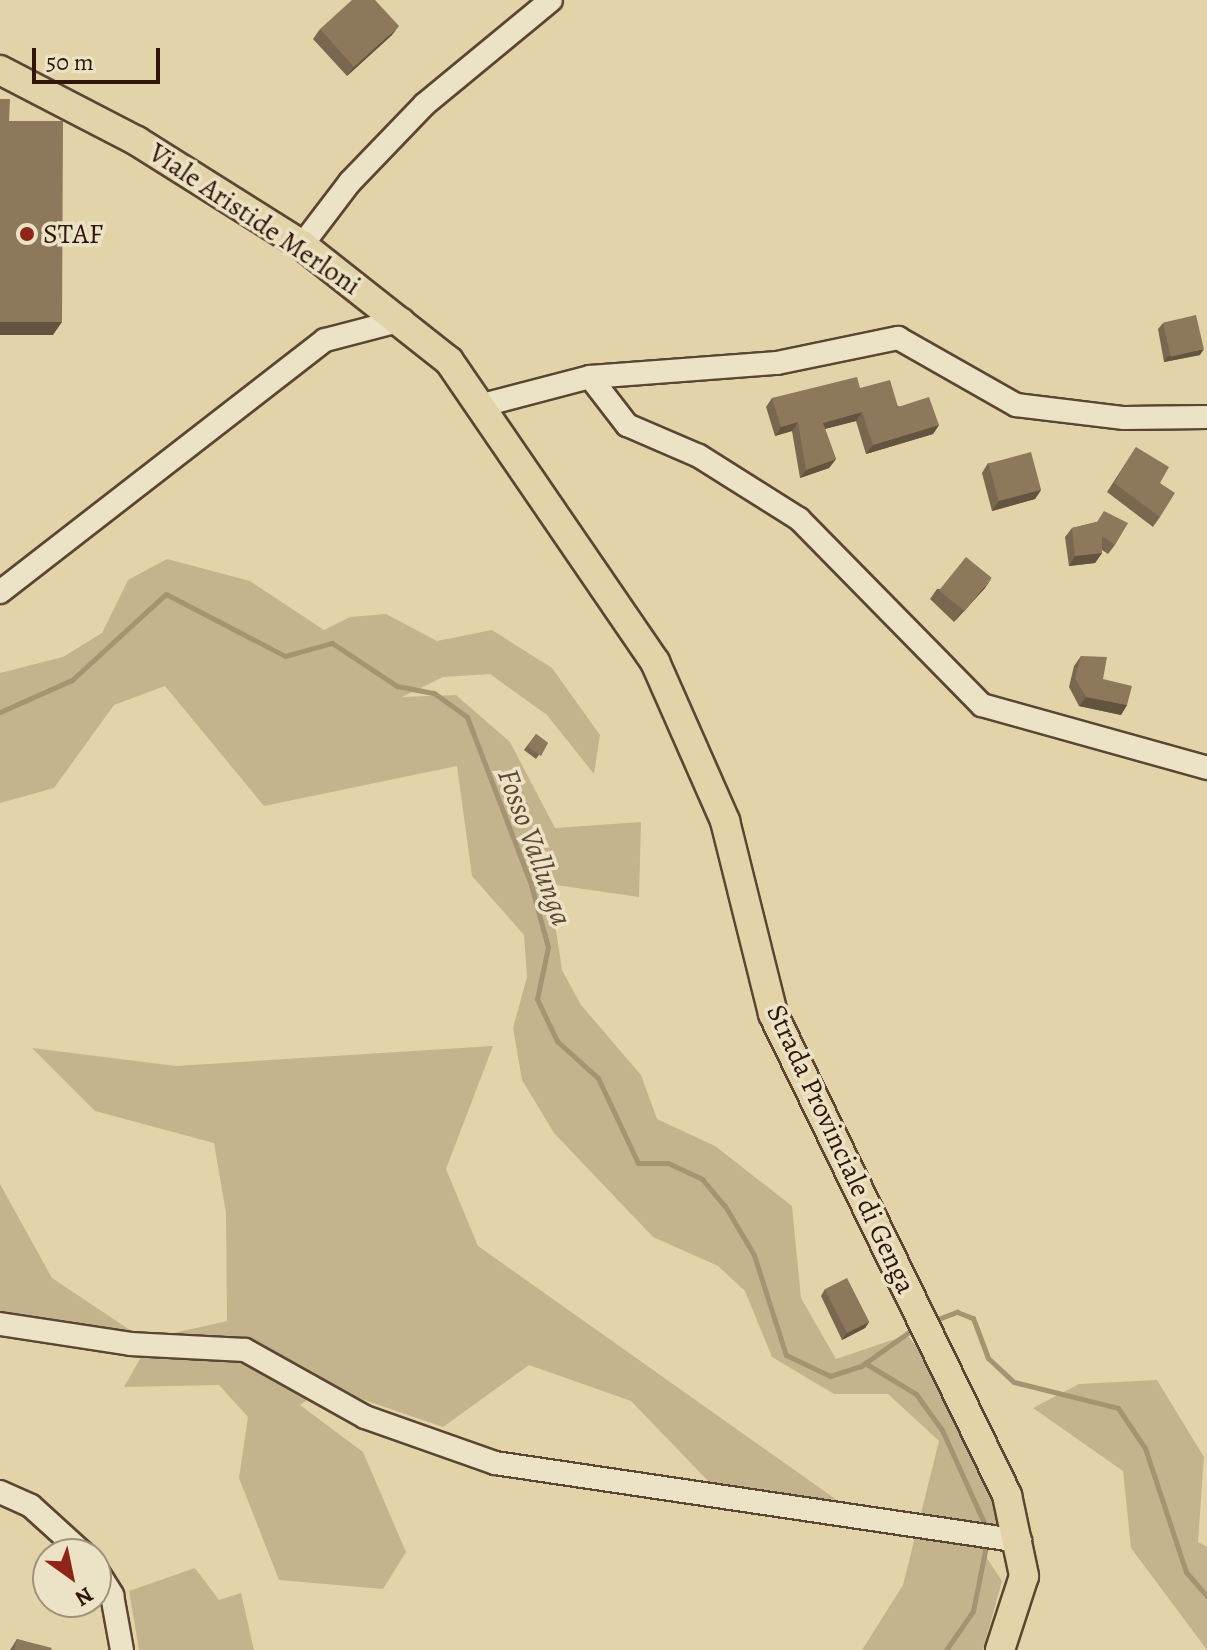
<!DOCTYPE html>
<html>
<head>
<meta charset="utf-8">
<style>
	body { margin:0 }
	#map { position:relative; width:1207px; height:1650px; overflow:hidden; background:#e2d4a8; font-family:Alegreya,serif }
	div>[style] { position:absolute }
	.green>* { inset:0; background:#c4b48d }
	.stream>* { height:5px; margin:-2.5px; padding:0 2.5px; transform-origin:2.5px; border-radius:2.5px; background:#a59372 }
	.roads { filter:drop-shadow(2px 0 #5c4532) drop-shadow(-2px 0 #5c4532) drop-shadow(0 2px #5c4532) drop-shadow(0 -2px #5c4532) }
	.minor>* { height:22px; margin:-11px; padding:0 11px; transform-origin:11px; border-radius:11px; background:#ece3c6 }
	.major>* { height:28px; margin:-14px; padding:0 14px; transform-origin:14px; border-radius:14px; background:#e2d4a8 }
	.wall>* { inset:0; background:#79674f; transform-origin:0 0 }
	.shaded-wall>* { inset:0; background:#635440 }
	.building>* { inset:0; background:#8d785c; transform-origin:0 0 }
	.dots>* { width:22px; height:22px; translate:-50% -50%; box-sizing:border-box; border:4px solid #ece3c6; border-radius:50% }
	span { translate:-50% -50%; white-space:nowrap; text-align:center; line-height:1.15; -webkit-text-stroke:7px #ece3c6; paint-order:stroke }
	.street-label { font-size:28px; color:#30150a }
	.poi-label { font-size:28px; color:#30150a }
	.left { translate:0 -50%; text-align:left }
	.water-label { font-size:30px; color:#5f4734; font-style:italic }
	.north { position:absolute; left:32px; top:1538px; width:80px; height:80px; box-sizing:border-box; background:#ece3c6; border:2px solid #a1917b; border-radius:50%; rotate:147deg; font-size:22px; font-weight:700; line-height:32px; text-align:center; color:#30150a }
	.north::after { content:''; display:block; margin:auto; width:28px; height:36px; background:#8f2418; clip-path:polygon(50% 0,100% 100%,50% 72%,0 100%) }
	.scale { position:absolute; left:32px; top:48px; width:128px; height:36px; box-sizing:border-box; border:4px solid #30150a; border-top:0; padding-left:10px; font-size:24px; line-height:28px; white-space:nowrap; color:#30150a; -webkit-text-stroke:6px #ece3c6; paint-order:stroke }
</style>
</head>
<body>
<div id="map">
	<div class="green">
		<i style="clip-path:polygon(167px 559px,250px 581px,324px 630px,350px 617px,386px 614px,437px 641px,492px 630px,552px 668px,600px 735px,594px 774px,547px 715px,490px 674px,443px 677px,402px 697px,456px 695px,510px 742px,555px 828px,641px 822px,639px 897px,549px 884px,562px 970px,581px 1005px,641px 1075px,657px 1119px,715px 1146px,792px 1206px,801px 1298px,836px 1359px,907px 1335px,946px 1382px,1004px 1503px,1001px 1529px,983px 1552px,1002px 1581px,983px 1650px,862px 1650px,903px 1585px,939px 1441px,888px 1394px,834px 1394px,772px 1357px,745px 1291px,718px 1266px,653px 1237px,554px 1133px,522px 1080px,513px 1028px,527px 977px,524px 935px,472px 876px,457px 766px,264px 806px,165px 686px,114px 705px,54px 788px,0 803px,0 673px,63px 657px,102px 633px,128px 580px)"></i>
		<i style="clip-path:polygon(493px 1046px,446px 1169px,478px 1246px,844px 1505px,714px 1487px,631px 1401px,529px 1365px,443px 1427px,326px 1387px,300px 1405px,363px 1452px,406px 1552px,383px 1589px,279px 1580px,239px 1478px,248px 1417px,219px 1385px,124px 1387px,152px 1338px,227px 1321px,226px 1213px,214px 1143px,95px 1111px,32px 1048px,176px 1066px)"></i>
		<i style="clip-path:polygon(0 1184px,52px 1278px,136px 1334px,0 1311px)"></i>
		<i style="clip-path:polygon(1157px 1380px,1204px 1457px,1198px 1542px,1207px 1547px,1207px 1650px,1131px 1548px,1123px 1471px,1033px 1408px,1079px 1384px)"></i>
		<i style="clip-path:polygon(195px 1568px,219px 1600px,241px 1593px,254px 1650px,139px 1650px,129px 1591px)"></i>
	</div>
	<div class="stream">
		<i style="left:0;top:712px;width:79px;rotate:-24deg"></i>
		<i style="left:72px;top:680px;width:127px;rotate:-42.5deg"></i>
		<i style="left:166px;top:594px;width:134px;rotate:27.5deg"></i>
		<i style="left:285px;top:656px;width:49px;rotate:-15.5deg"></i>
		<i style="left:332px;top:643px;width:78px;rotate:33.5deg"></i>
		<i style="left:397px;top:686px;width:38px;rotate:11deg"></i>
		<i style="left:434px;top:693px;width:41px;rotate:36deg"></i>
		<i style="left:467px;top:717px;width:180px;rotate:69.1deg"></i>
		<i style="left:531px;top:885px;width:64px;rotate:74.7deg"></i>
		<i style="left:548px;top:947px;width:53px;rotate:101.9deg"></i>
		<i style="left:537px;top:999px;width:47px;rotate:64.5deg"></i>
		<i style="left:557px;top:1041px;width:55px;rotate:42.1deg"></i>
		<i style="left:598px;top:1078px;width:94px;rotate:64.8deg"></i>
		<i style="left:638px;top:1163px;width:30px"></i>
		<i style="left:668px;top:1163px;width:38px;rotate:25deg"></i>
		<i style="left:702px;top:1179px;width:35px;rotate:50deg"></i>
		<i style="left:725px;top:1206px;width:57px;rotate:59.4deg"></i>
		<i style="left:754px;top:1255px;width:105px;rotate:72.3deg"></i>
		<i style="left:786px;top:1355px;width:49px;rotate:25.5deg"></i>
		<i style="left:830px;top:1376px;width:33px;rotate:-18deg"></i>
		<i style="left:861px;top:1366px;width:67px;rotate:-35.3deg"></i>
		<i style="left:933px;top:1321px;width:26px;rotate:-21deg"></i>
		<i style="left:957px;top:1312px;width:17px;rotate:21deg"></i>
		<i style="left:973px;top:1318px;width:43px;rotate:69.4deg"></i>
		<i style="left:988px;top:1358px;width:35px;rotate:43deg"></i>
		<i style="left:1014px;top:1382px;width:107px;rotate:14deg"></i>
		<i style="left:1118px;top:1408px;width:48px;rotate:56deg"></i>
		<i style="left:1145px;top:1448px;width:131px;rotate:71.7deg"></i>
		<i style="left:1186px;top:1572px;width:32px;rotate:49deg"></i>
		<i style="left:865px;top:1363px;width:60px;rotate:31.3deg"></i>
		<i style="left:916px;top:1394px;width:44px;rotate:54.2deg"></i>
		<i style="left:942px;top:1430px;width:107px;rotate:65.6deg"></i>
		<i style="left:946px;top:1650px;width:47px;rotate:-55.3deg"></i>
		<i style="left:973px;top:1611px;width:71px;rotate:-78.7deg"></i>
	</div>
	<div class="roads">
		<div class="minor">
			<i style="left:302px;top:245px;width:79px;rotate:-52.7deg"></i>
			<i style="left:350px;top:182px;width:108px;rotate:-46.1deg"></i>
			<i style="left:425px;top:104px;width:163px;rotate:-39.5deg"></i>
			<i style="left:590px;top:377px;width:61px;rotate:52.4deg"></i>
			<i style="left:627px;top:425px;width:78px;rotate:23.3deg"></i>
			<i style="left:699px;top:456px;width:118px;rotate:32.2deg"></i>
			<i style="left:799px;top:519px;width:261px;rotate:45.5deg"></i>
			<i style="left:982px;top:705px;width:234px;rotate:15.6deg"></i>
			<i style="left:483px;top:405px;width:111px;rotate:-14.7deg"></i>
			<i style="left:590px;top:377px;width:188px;rotate:-4.3deg"></i>
			<i style="left:777px;top:363px;width:124px;rotate:-11.7deg"></i>
			<i style="left:898px;top:338px;width:136px;rotate:29.6deg"></i>
			<i style="left:1016px;top:405px;width:109px;rotate:6.9deg"></i>
			<i style="left:1124px;top:418px;width:83px;rotate:-0.7deg"></i>
			<i style="left:0;top:592px;width:411px;rotate:-37.8deg"></i>
			<i style="left:325px;top:340px;width:80px;rotate:-14.6deg"></i>
			<i style="left:0;top:1324px;width:132px;rotate:8.7deg"></i>
			<i style="left:130px;top:1344px;width:115px;rotate:3deg"></i>
			<i style="left:245px;top:1350px;width:137px;rotate:29.2deg"></i>
			<i style="left:365px;top:1417px;width:138px;rotate:19.5deg"></i>
			<i style="left:495px;top:1463px;width:531px;rotate:8.45deg"></i>
			<i style="left:0;top:1492px;width:34px;rotate:24deg"></i>
			<i style="left:31px;top:1506px;width:72px;rotate:42.2deg"></i>
			<i style="left:96px;top:1569px;width:31px;rotate:58deg"></i>
			<i style="left:112px;top:1595px;width:56px;rotate:79.7deg"></i>
		</div>
		<div class="major">
			<i style="left:0;top:70px;width:154px;rotate:27.4deg"></i>
			<i style="left:137px;top:141px;width:195px;rotate:32.2deg"></i>
			<i style="left:302px;top:245px;width:187px;rotate:38.3deg"></i>
			<i style="left:449px;top:361px;width:365px;rotate:55.6deg"></i>
			<i style="left:655px;top:662px;width:174px;rotate:66.2deg"></i>
			<i style="left:725px;top:821px;width:199px;rotate:76deg"></i>
			<i style="left:773px;top:1014px;width:535px;rotate:64.06deg"></i>
			<i style="left:1007px;top:1495px;width:83px;rotate:78.1deg"></i>
			<i style="left:1024px;top:1576px;width:78px;rotate:108deg"></i>
		</div>
	</div>
	<div class="wall">
		<i style="clip-path:polygon(320px 29px,392px 35px,347px 76px,313px 39px)"></i>
		<i style="clip-path:polygon(1163px 323px,1200px 355px,1164px 362px,1158px 329px)"></i>
		<i style="clip-path:polygon(860px 388px,939px 425px,933px 434px,866px 454px,856px 421px,825px 429px,836px 459px,829px 468px,800px 478px,792px 431px,775px 436px,766px 407px,772px 398px)"></i>
		<i style="clip-path:polygon(1136px 447px,1160px 483px,1160px 517px,1153px 527px,1107px 492px)"></i>
		<i style="clip-path:polygon(988px 463px,1041px 490px,1035px 499px,992px 511px,982px 473px)"></i>
		<i style="clip-path:polygon(1096px 522px,1115px 545px,1108px 554px,1102px 550px,1102px 553px,1095px 563px,1069px 566px,1065px 537px,1072px 528px)"></i>
		<i style="clip-path:polygon(985px 588px,954px 622px,930px 599px,937px 589px)"></i>
		<i style="clip-path:polygon(1081px 656px,1127px 705px,1121px 715px,1079px 706px,1069px 687px,1074px 666px)"></i>
		<i style="left:536px;top:734px;width:15px;height:20px;rotate:37deg"></i>
		<i style="clip-path:polygon(825px 1289px,869px 1322px,865px 1328px,842px 1340px,821px 1296px)"></i>
		<i style="clip-path:polygon(17px 1639px,51px 1650px,10px 1650px)"></i>
	</div>
	<div class="shaded-wall">
		<i style="clip-path:polygon(399px 26px,392px 35px,347px 76px,354px 67px)"></i>
		<i style="clip-path:polygon(0 322px,62px 322px,53px 335px,0 335px)"></i>
		<i style="clip-path:polygon(1204px 349px,1200px 355px,1164px 362px,1168px 356px)"></i>
		<i style="clip-path:polygon(862px 412px,856px 421px,816px 431px,823px 423px)"></i>
		<i style="clip-path:polygon(798px 422px,792px 431px,775px 436px,781px 427px)"></i>
		<i style="clip-path:polygon(939px 425px,933px 434px,866px 454px,873px 445px)"></i>
		<i style="clip-path:polygon(836px 459px,829px 468px,800px 478px,806px 470px)"></i>
		<i style="clip-path:polygon(1041px 490px,1035px 499px,992px 511px,999px 501px)"></i>
		<i style="clip-path:polygon(1102px 553px,1095px 563px,1069px 566px,1075px 556px)"></i>
		<i style="clip-path:polygon(992px 578px,985px 588px,954px 622px,961px 613px)"></i>
		<i style="clip-path:polygon(1086px 697px,1127px 705px,1121px 715px,1079px 706px)"></i>
		<i style="clip-path:polygon(869px 1322px,865px 1328px,842px 1340px,847px 1333px)"></i>
	</div>
	<div class="building">
		<i style="clip-path:polygon(352px 0,375px 0,399px 26px,354px 67px,320px 29px)"></i>
		<i style="clip-path:polygon(0 99px,10px 99px,9px 121px,63px 121px,62px 322px,0 322px)"></i>
		<i style="left:1196px;top:315px;width:35px;height:34px;rotate:77deg"></i>
		<i style="clip-path:polygon(857px 377px,860px 388px,890px 380px,898px 407px,929px 397px,939px 425px,873px 445px,862px 412px,823px 423px,836px 459px,806px 470px,798px 422px,781px 427px,772px 398px)"></i>
		<i style="clip-path:polygon(1136px 447px,1169px 467px,1160px 483px,1175px 493px,1160px 517px,1114px 483px)"></i>
		<i style="left:1031px;top:452px;width:39px;height:44px;rotate:75deg"></i>
		<i style="clip-path:polygon(1104px 511px,1128px 523px,1115px 545px,1102px 536px,1102px 553px,1075px 556px,1072px 528px,1097px 522px)"></i>
		<i style="left:966px;top:557px;width:33px;height:43px;rotate:39deg"></i>
		<i style="clip-path:polygon(1081px 656px,1107px 657px,1103px 679px,1132px 686px,1127px 705px,1086px 697px,1075px 678px)"></i>
		<i style="clip-path:polygon(536px 734px,548px 743px,541px 756px,528px 747px)"></i>
		<i style="left:847px;top:1278px;width:49px;height:25px;rotate:63deg"></i>
		<i style="clip-path:polygon(17px 1639px,52px 1648px,51px 1650px,14px 1650px)"></i>
	</div>
	<div class="dots">
		<i style="left:27px;top:234px;background:#8f2418"></i>
	</div>
	<div class="street-label">
		<span style="left:255px;top:219px;rotate:34deg">Viale Aristide Merloni</span>
		<span style="left:841px;top:1149px;rotate:65deg">Strada Provinciale di Genga</span>
	</div>
	<div class="poi-label">
		<span class="left" style="left:43px;top:234px">STAF</span>
	</div>
	<div class="water-label">
		<span style="left:535px;top:847px;rotate:70deg">Fosso Vallunga</span>
	</div>
	<div class="north">N</div>
	<div class="scale">50 m</div>
</div>
</body>
</html>
